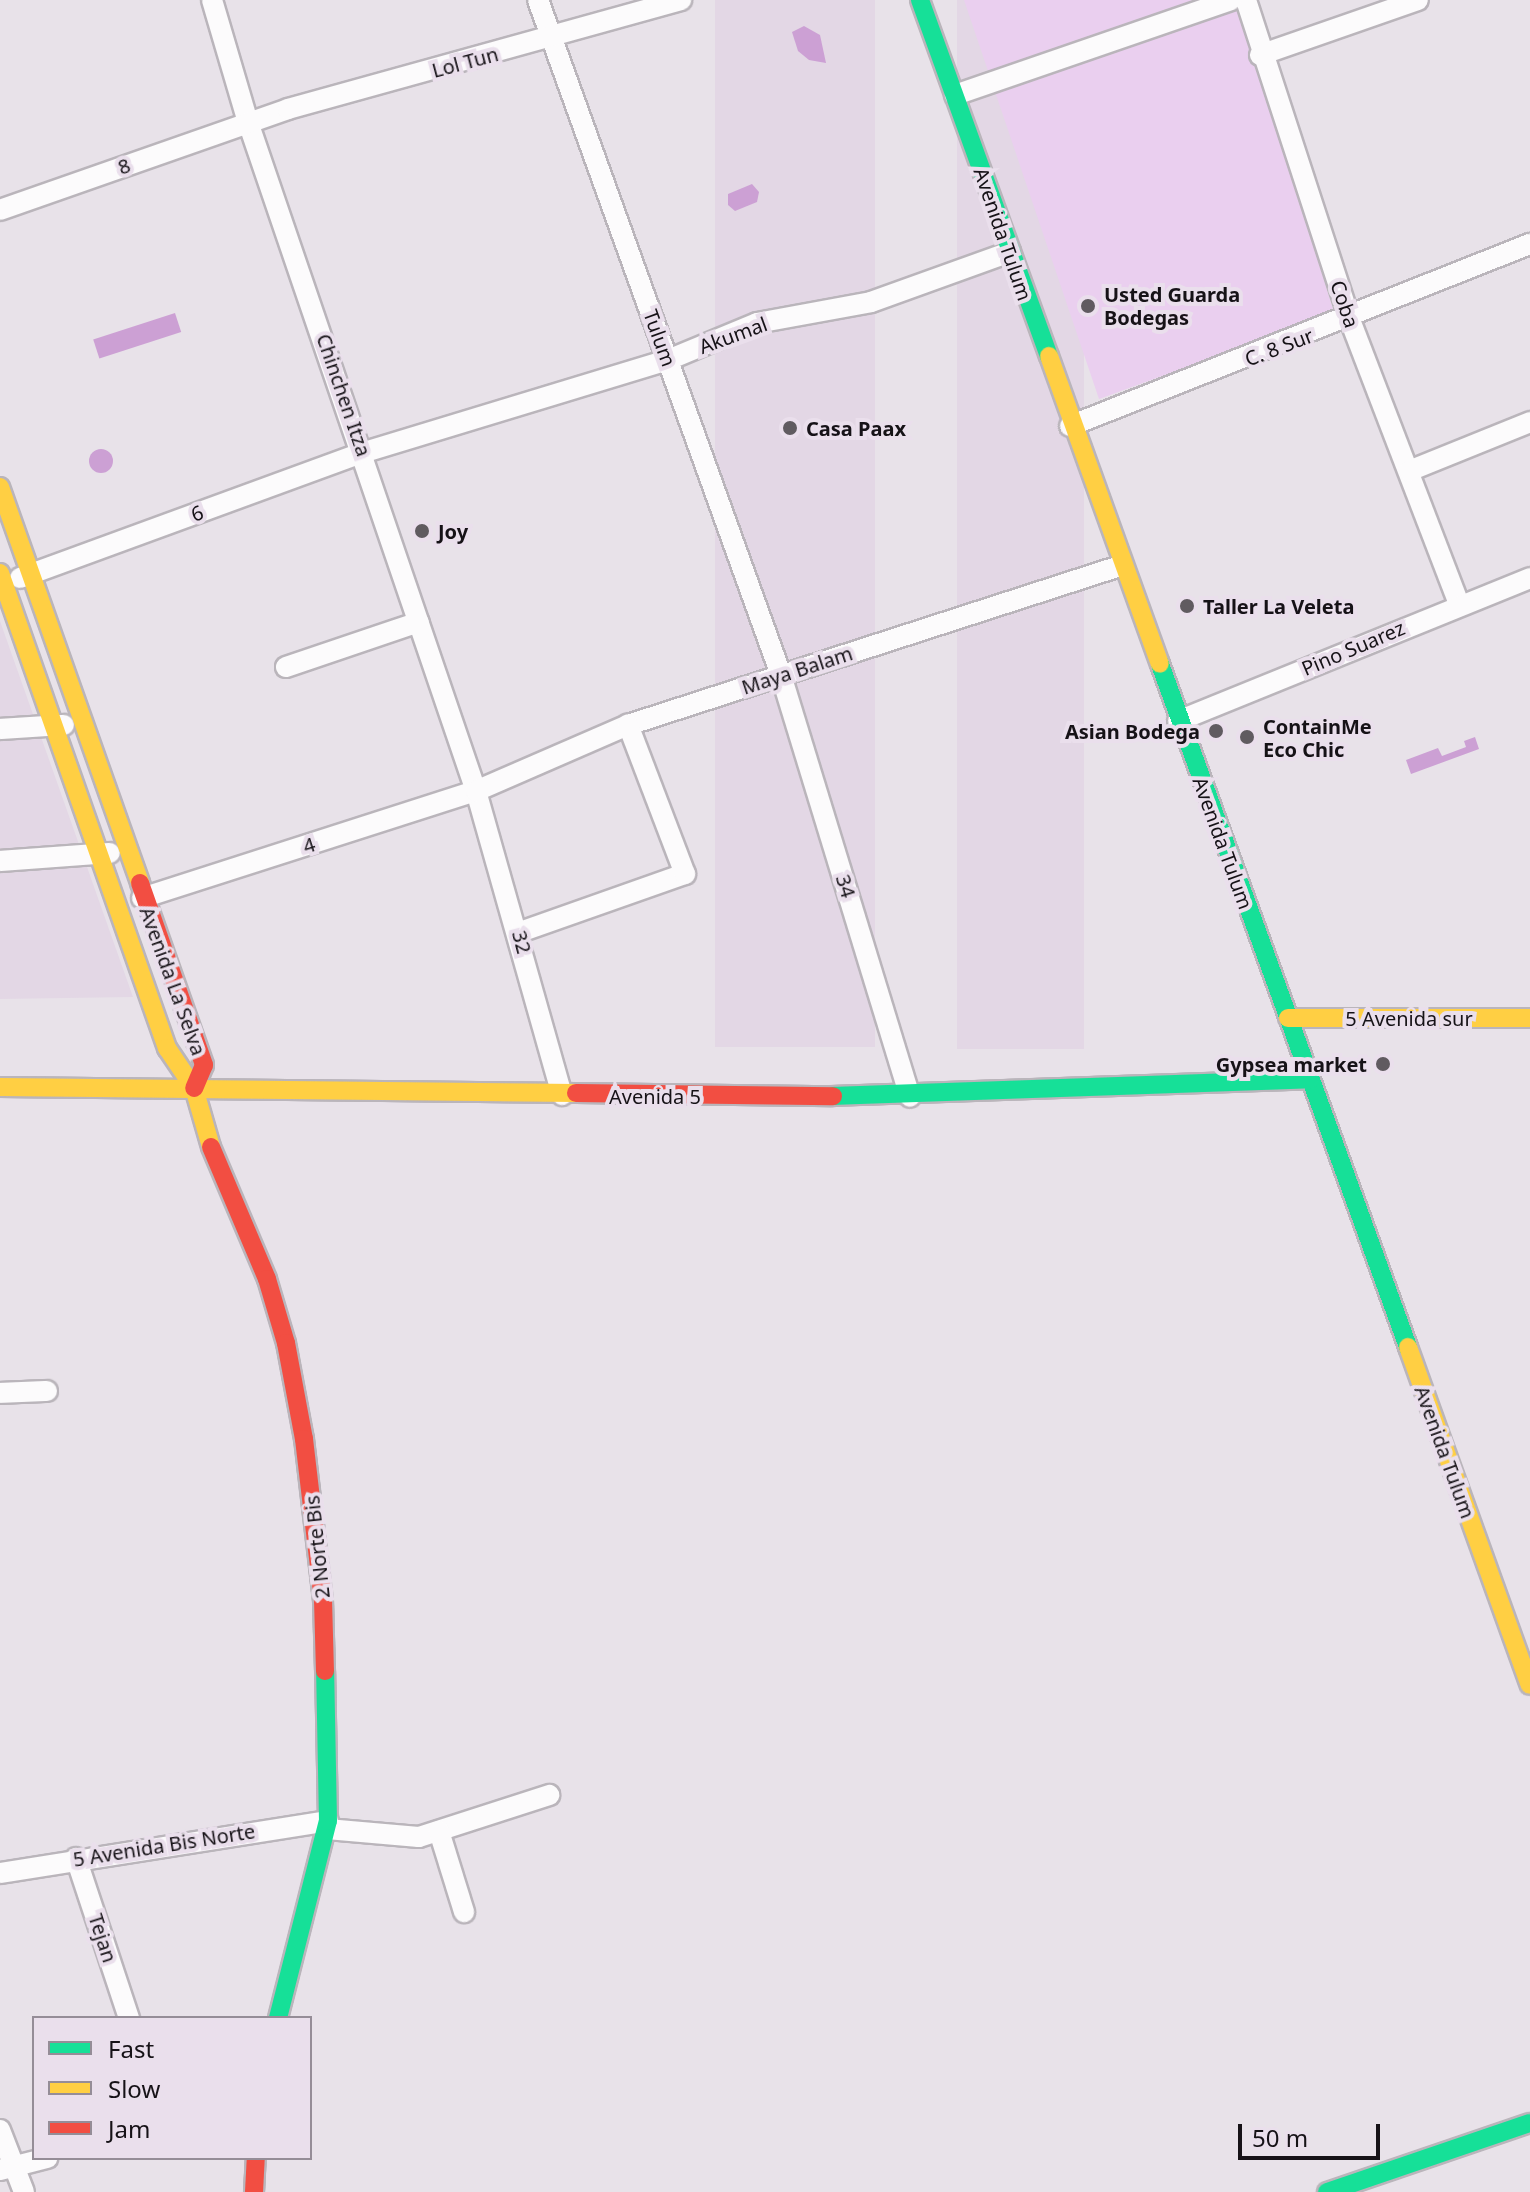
<!DOCTYPE html>
<html>
<head>
<meta charset="utf-8">
<style>
	body { margin:0 }
	#map { position:relative; width:1530px; height:2192px; overflow:hidden; background:#e8e2e9; font-family:"Noto Sans",sans-serif }
	div>[style] { position:absolute }
	.built>* { inset:0; background:#e3d7e5; transform-origin:0 0 }
	.green>* { inset:0; background:#eacfef }
	.water>* { inset:0; background:#cca0d4; transform-origin:0 0 }
	.round { border-radius:50% }
	.roads { filter:drop-shadow(2px 0 #bab5bb) drop-shadow(-2px 0 #bab5bb) drop-shadow(0 2px #bab5bb) drop-shadow(0 -2px #bab5bb) }
	.street>* { height:20px; margin:-10px; padding:0 10px; transform-origin:10px; border-radius:10px; background:#fcfbfc }
	.fast>* { height:18px; margin:-9px; padding:0 9px; transform-origin:9px; border-radius:9px; background:#16e098 }
	.slow>* { height:18px; margin:-9px; padding:0 9px; transform-origin:9px; border-radius:9px; background:#ffcf43 }
	.jam>* { height:18px; margin:-9px; padding:0 9px; transform-origin:9px; border-radius:9px; background:#f24e42 }
	.dots>* { width:22px; height:22px; translate:-50% -50%; box-sizing:border-box; border:4px solid #eadfec; border-radius:50% }
	span { translate:-50% -50%; white-space:nowrap; text-align:center; line-height:1.15; -webkit-text-stroke:8px #eadfec; paint-order:stroke }
	.street-label { font-size:20px; color:#161217 }
	.poi-label { font-size:20px; color:#161217; font-weight:700 }
	.left { translate:0 -50%; text-align:left }
	.right { translate:-100% -50%; text-align:right }
	.legend { position:absolute; left:32px; top:2016px; width:280px; height:144px; box-sizing:border-box; background:#eadfec; border:2px solid #958d97; margin:0; padding:10px 14px; list-style:none; font-size:24px; color:#161217 }
	.legend li { display:flex; align-items:center; gap:16px; height:40px }
	.legend b { width:40px; border:2px solid #958d97 }
	.scale { position:absolute; left:1238px; top:2124px; width:142px; height:36px; box-sizing:border-box; border:4px solid #161217; border-top:0; padding-left:10px; font-size:24px; line-height:28px; white-space:nowrap; color:#161217; -webkit-text-stroke:6px #eadfec; paint-order:stroke }
</style>
</head>
<body>
<div id="map">
	<div class="built">
		<i style="left:715px;top:0;width:160px;height:1047px"></i>
		<i style="left:957px;top:0;width:127px;height:1049px"></i>
		<i style="clip-path:polygon(0 621px,133px 997px,0 999px)"></i>
	</div>
	<div class="green">
		<i style="clip-path:polygon(964px 0,1241px 0,1334px 313px,1099px 399px)"></i>
	</div>
	<div class="water">
		<i style="clip-path:polygon(804px 26px,820px 35px,826px 63px,809px 60px,798px 51px,792px 32px)"></i>
		<i style="clip-path:polygon(752px 184px,759px 192px,757px 202px,735px 211px,728px 205px,728px 194px)"></i>
		<i style="left:175px;top:313px;width:20px;height:86px;rotate:72deg"></i>
		<i class="round" style="left:89px;top:449px;width:24px;height:24px"></i>
		<i style="clip-path:polygon(1475px 737px,1479px 749px,1411px 774px,1406px 760px,1438px 748px,1442px 756px,1466px 747px,1464px 741px)"></i>
	</div>
	<div class="roads">
		<div class="street">
			<i style="left:212px;top:0;width:127px;rotate:73.6deg"></i>
			<i style="left:248px;top:122px;width:707px;rotate:71.18deg"></i>
			<i style="left:476px;top:791px;width:316px;rotate:74.2deg"></i>
			<i style="left:538px;top:0;width:717px;rotate:70.2deg"></i>
			<i style="left:781px;top:675px;width:441px;rotate:73deg"></i>
			<i style="left:1246px;top:0;width:336px;rotate:72deg"></i>
			<i style="left:1350px;top:320px;width:304px;rotate:69deg"></i>
			<i style="left:1260px;top:55px;width:167px;rotate:-19.2deg"></i>
			<i style="left:955px;top:95px;width:292px;rotate:-19deg"></i>
			<i style="left:0;top:210px;width:305px;rotate:-19.3deg"></i>
			<i style="left:288px;top:109px;width:408px;rotate:-15.5deg"></i>
			<i style="left:1070px;top:426px;width:495px;rotate:-21.6deg"></i>
			<i style="left:1409px;top:471px;width:131px;rotate:-22deg"></i>
			<i style="left:20px;top:578px;width:367px;rotate:-20.1deg"></i>
			<i style="left:365px;top:452px;width:317px;rotate:-16.9deg"></i>
			<i style="left:668px;top:360px;width:96px;rotate:-22.6deg"></i>
			<i style="left:757px;top:323px;width:116px;rotate:-10.4deg"></i>
			<i style="left:871px;top:302px;width:148px;rotate:-19.8deg"></i>
			<i style="left:286px;top:667px;width:140px;rotate:-18.7deg"></i>
			<i style="left:1178px;top:721px;width:380px;rotate:-22.1deg"></i>
			<i style="left:0;top:729px;width:64px;rotate:-3.6deg"></i>
			<i style="left:0;top:861px;width:110px;rotate:-4.2deg"></i>
			<i style="left:142px;top:898px;width:351px;rotate:-17.8deg"></i>
			<i style="left:476px;top:791px;width:166px;rotate:-23.5deg"></i>
			<i style="left:628px;top:725px;width:520px;rotate:-17.91deg"></i>
			<i style="left:520px;top:932px;width:175px;rotate:-19.4deg"></i>
			<i style="left:685px;top:874px;width:160px;rotate:-110.9deg"></i>
			<i style="left:0;top:1393px;width:47px;rotate:-2.4deg"></i>
			<i style="left:327px;top:1829px;width:92px;rotate:5deg"></i>
			<i style="left:419px;top:1837px;width:137px;rotate:-17.9deg"></i>
			<i style="left:439px;top:1831px;width:85px;rotate:72.8deg"></i>
			<i style="left:76px;top:1858px;width:169px;rotate:71.7deg"></i>
			<i style="left:0;top:1873px;width:332px;rotate:-9deg"></i>
			<i style="left:0;top:2130px;width:66px;rotate:68.8deg"></i>
			<i style="left:0;top:2170px;width:49px;rotate:-14.3deg"></i>
		</div>
		<div class="fast">
			<i style="left:920px;top:0;width:379px;rotate:70.1deg"></i>
			<i style="left:1160px;top:664px;width:727px;rotate:70.04deg"></i>
			<i style="left:833px;top:1096px;width:477px;rotate:-2deg"></i>
			<i style="left:278px;top:2018px;width:203px;rotate:-75.8deg"></i>
			<i style="left:328px;top:1821px;width:150px;rotate:-91.1deg"></i>
			<i style="left:1327px;top:2192px;width:214px;rotate:-18.8deg"></i>
		</div>
		<div class="slow">
			<i style="left:1049px;top:356px;width:327px;rotate:70.2deg"></i>
			<i style="left:0;top:487px;width:420px;rotate:70.5deg"></i>
			<i style="left:0;top:573px;width:504px;rotate:70.63deg"></i>
			<i style="left:167px;top:1048px;width:48px;rotate:56deg"></i>
			<i style="left:194px;top:1088px;width:61px;rotate:73.9deg"></i>
			<i style="left:1288px;top:1018px;width:242px"></i>
			<i style="left:0;top:1087px;width:576px;rotate:0.6deg"></i>
			<i style="left:1408px;top:1347px;width:359px;rotate:70.2deg"></i>
		</div>
		<div class="jam">
			<i style="left:140px;top:883px;width:193px;rotate:70.6deg"></i>
			<i style="left:204px;top:1065px;width:25px;rotate:113deg"></i>
			<i style="left:576px;top:1093px;width:257px;rotate:0.7deg"></i>
			<i style="left:211px;top:1147px;width:143px;rotate:67deg"></i>
			<i style="left:267px;top:1279px;width:67px;rotate:73.5deg"></i>
			<i style="left:286px;top:1343px;width:98px;rotate:79.4deg"></i>
			<i style="left:304px;top:1439px;width:162px;rotate:83.3deg"></i>
			<i style="left:323px;top:1600px;width:71px;rotate:88.4deg"></i>
			<i style="left:254px;top:2192px;width:34px;rotate:-87deg"></i>
		</div>
	</div>
	<div class="dots">
		<i style="left:1088px;top:306px;background:#605b60"></i>
		<i style="left:790px;top:428px;background:#605b60"></i>
		<i style="left:422px;top:531px;background:#605b60"></i>
		<i style="left:1187px;top:606px;background:#605b60"></i>
		<i style="left:1216px;top:731px;background:#605b60"></i>
		<i style="left:1247px;top:737px;background:#605b60"></i>
		<i style="left:1383px;top:1064px;background:#605b60"></i>
	</div>
	<div class="street-label">
		<span style="left:465px;top:62px;rotate:-15deg">Lol Tun</span>
		<span style="left:124px;top:166px;rotate:-20deg">8</span>
		<span style="left:1003px;top:234px;rotate:71deg">Avenida Tulum</span>
		<span style="left:1345px;top:304px;rotate:71deg">Coba</span>
		<span style="left:733px;top:335px;rotate:-20deg">Akumal</span>
		<span style="left:660px;top:338px;rotate:70deg">Tulum</span>
		<span style="left:1279px;top:347px;rotate:-21deg">C. 8 Sur</span>
		<span style="left:344px;top:395px;rotate:71deg">Chinchen Itza</span>
		<span style="left:197px;top:513px;rotate:-20deg">6</span>
		<span style="left:1353px;top:648px;rotate:-23deg">Pino Suarez</span>
		<span style="left:797px;top:670px;rotate:-18deg">Maya Balam</span>
		<span style="left:1223px;top:843px;rotate:70deg">Avenida Tulum</span>
		<span style="left:309px;top:845px;rotate:-18deg">4</span>
		<span style="left:846px;top:886px;rotate:73deg">34</span>
		<span style="left:522px;top:942px;rotate:75deg">32</span>
		<span style="left:173px;top:981px;rotate:70deg">Avenida La Selva</span>
		<span style="left:1409px;top:1018px">5 Avenida sur</span>
		<span style="left:655px;top:1096px">Avenida 5</span>
		<span style="left:1445px;top:1452px;rotate:70deg">Avenida Tulum</span>
		<span style="left:317px;top:1547px;rotate:-96deg">2 Norte Bis</span>
		<span style="left:164px;top:1845px;rotate:-9deg">5 Avenida Bis Norte</span>
		<span style="left:103px;top:1938px;rotate:72deg">Tejan</span>
	</div>
	<div class="poi-label">
		<span class="left" style="left:1104px;top:306px">Usted Guarda<br>Bodegas</span>
		<span class="left" style="left:806px;top:428px">Casa Paax</span>
		<span class="left" style="left:438px;top:531px">Joy</span>
		<span class="left" style="left:1203px;top:606px">Taller La Veleta</span>
		<span class="left" style="left:1263px;top:738px">ContainMe<br>Eco Chic</span>
		<span class="right" style="left:1200px;top:731px">Asian Bodega</span>
		<span class="right" style="left:1367px;top:1064px">Gypsea market</span>
	</div>
	<ul class="legend">
	<li><b style="height:10px;background:#16e098"></b>Fast</li>
	<li><b style="height:10px;background:#ffcf43"></b>Slow</li>
	<li><b style="height:10px;background:#f24e42"></b>Jam</li>
	</ul>
	<div class="scale">50 m</div>
</div>
</body>
</html>
